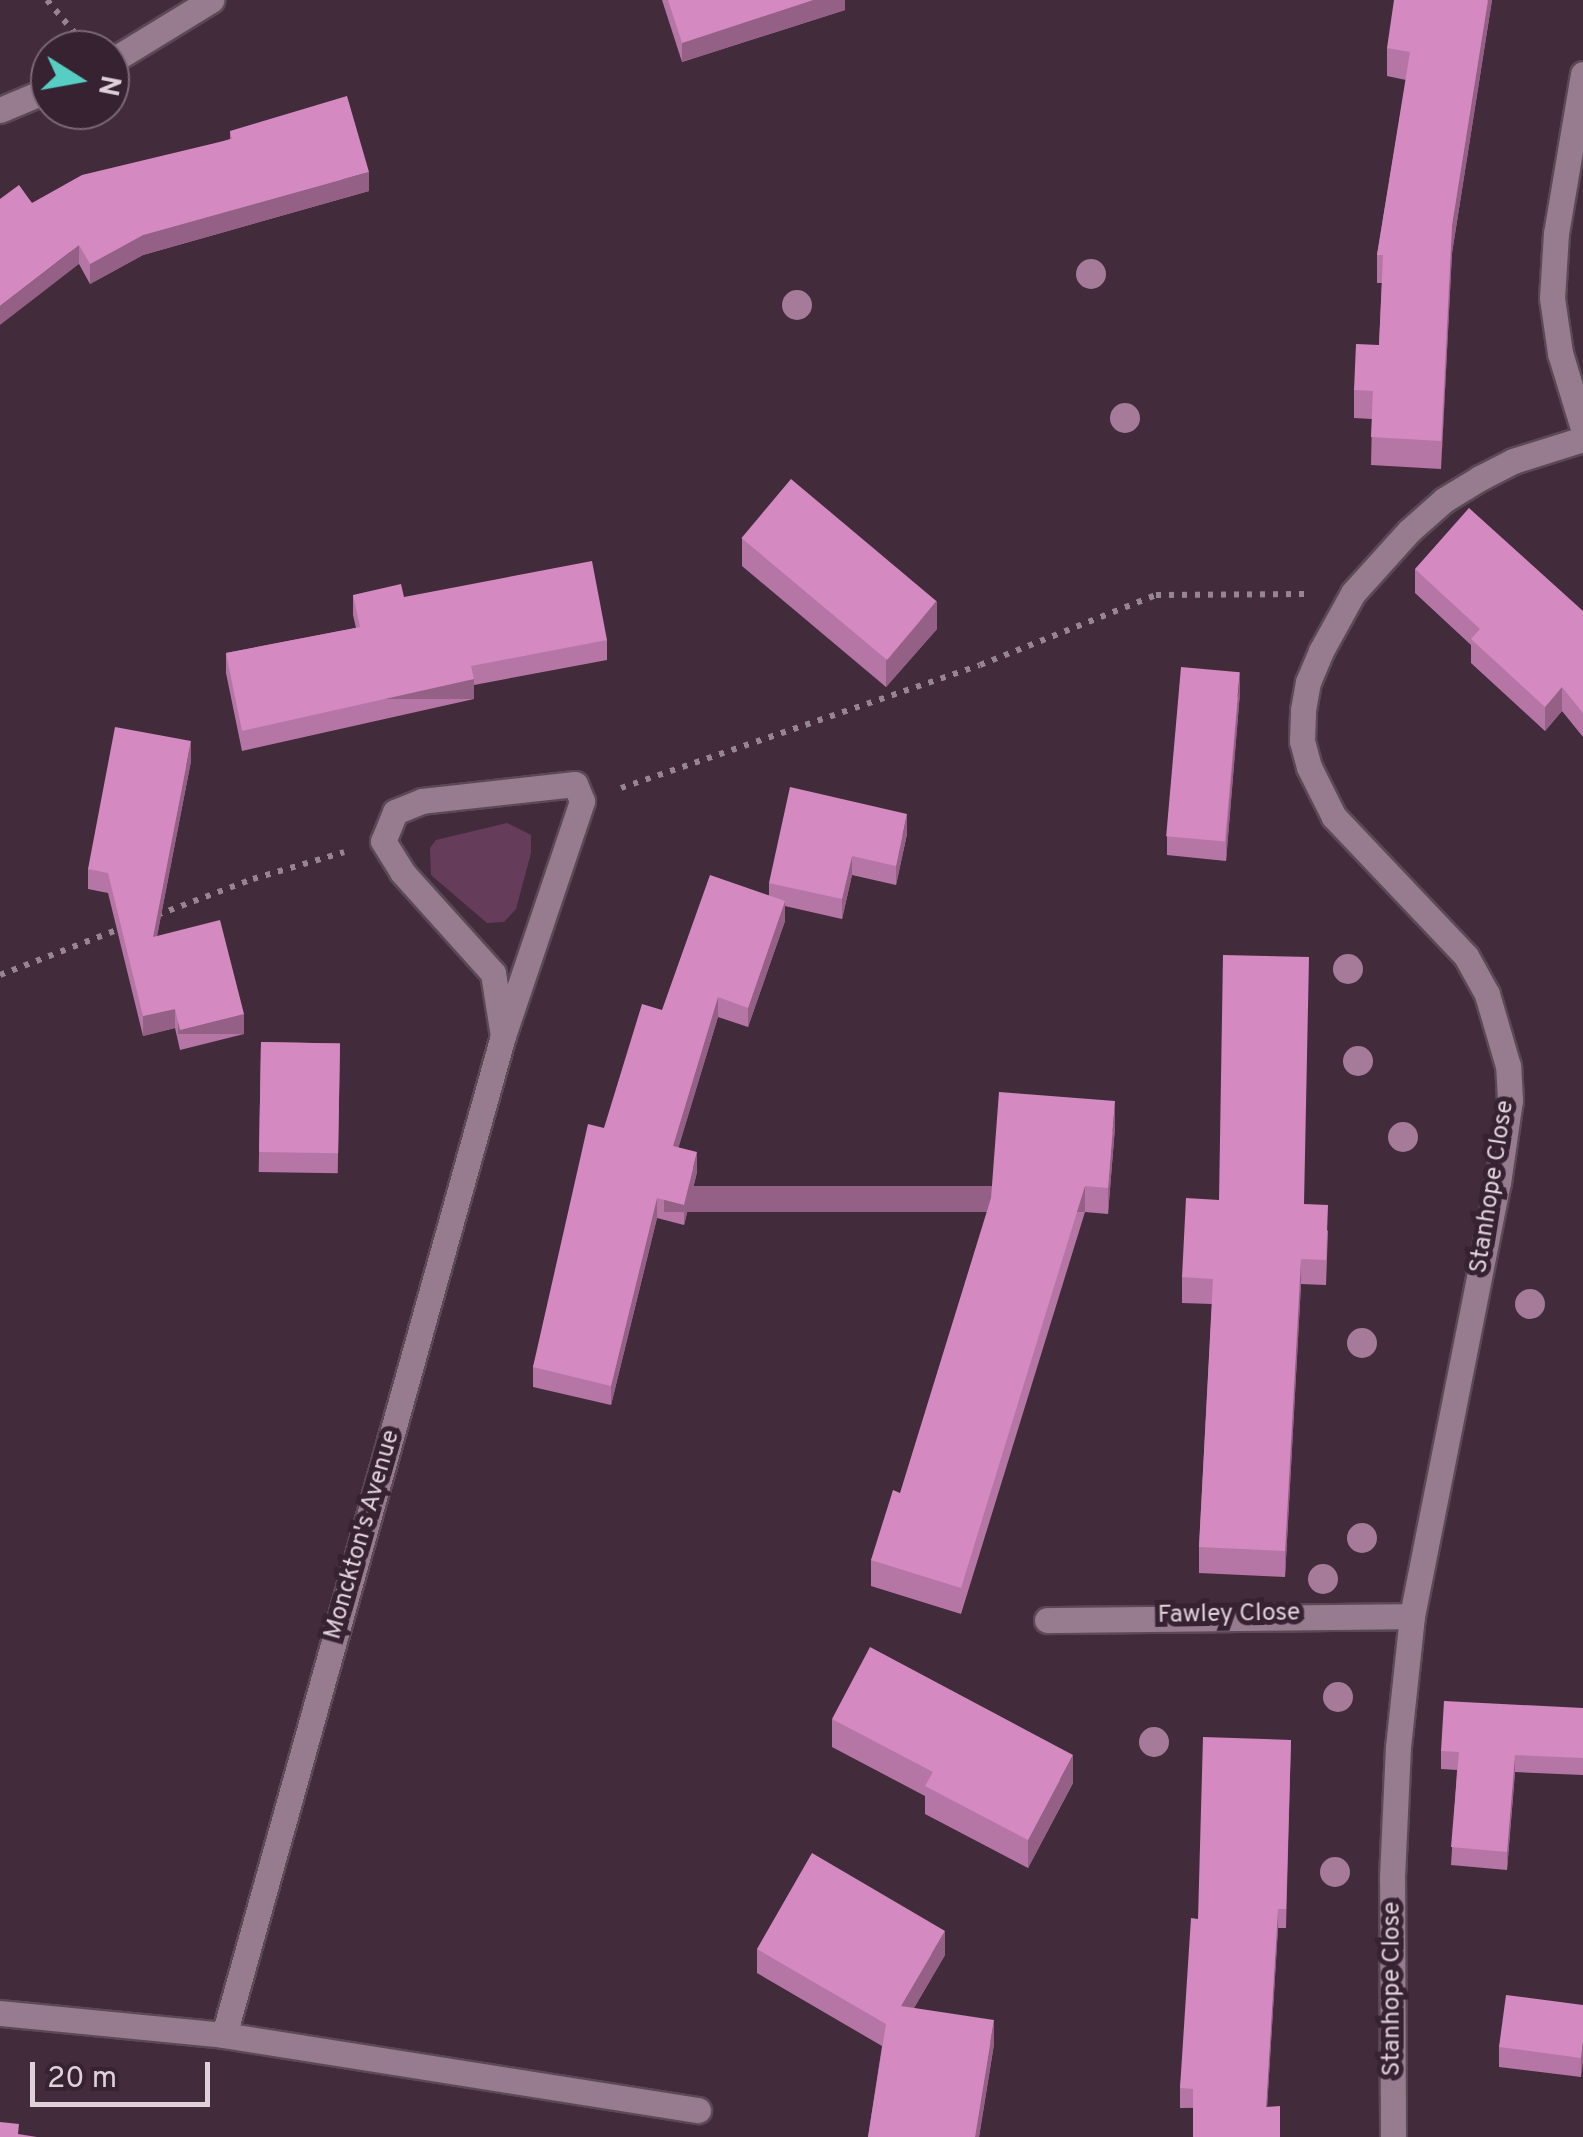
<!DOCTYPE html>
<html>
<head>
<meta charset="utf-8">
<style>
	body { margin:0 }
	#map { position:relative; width:1583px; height:2137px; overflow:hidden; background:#422c3c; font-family:Overpass,sans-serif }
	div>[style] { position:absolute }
	.green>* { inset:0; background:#663c5b }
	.path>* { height:6px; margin-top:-3px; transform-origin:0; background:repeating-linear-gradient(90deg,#978592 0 5px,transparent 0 13px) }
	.roads { filter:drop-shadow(2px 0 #5b4956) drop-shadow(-2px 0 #5b4956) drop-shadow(0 2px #5b4956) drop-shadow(0 -2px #5b4956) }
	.minor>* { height:25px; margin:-12.5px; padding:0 12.5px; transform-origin:12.5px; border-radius:12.5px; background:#977c8f }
	.trees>* { width:30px; height:30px; margin:-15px; border-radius:50%; background:#a57b99 }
	.wall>* { inset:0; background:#b676a5; transform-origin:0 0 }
	.shaded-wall>* { inset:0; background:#946086; transform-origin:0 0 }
	.building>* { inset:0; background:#d489c0; transform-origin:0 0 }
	span { translate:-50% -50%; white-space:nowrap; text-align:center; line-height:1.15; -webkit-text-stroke:10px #372232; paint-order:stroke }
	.street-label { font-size:25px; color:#dfd0da }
	.north { position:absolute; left:30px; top:30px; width:100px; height:100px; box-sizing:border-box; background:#372232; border:2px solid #7a6875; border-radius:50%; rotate:101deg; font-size:28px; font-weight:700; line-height:40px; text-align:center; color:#dfd0da }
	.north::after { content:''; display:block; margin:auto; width:35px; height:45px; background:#56cec3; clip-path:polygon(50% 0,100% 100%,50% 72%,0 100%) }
	.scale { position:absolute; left:30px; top:2062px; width:180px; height:45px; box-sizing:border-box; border:5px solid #dfd0da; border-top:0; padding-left:12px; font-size:30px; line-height:35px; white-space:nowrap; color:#dfd0da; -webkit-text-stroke:8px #372232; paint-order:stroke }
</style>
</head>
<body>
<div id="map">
	<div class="green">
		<i style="clip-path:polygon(507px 823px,531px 835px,531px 853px,516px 909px,504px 922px,487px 923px,431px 875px,430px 848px,436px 840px)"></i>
	</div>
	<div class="path">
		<i style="left:47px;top:0;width:48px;rotate:50deg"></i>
		<i style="left:621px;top:788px;width:379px;rotate:-18.9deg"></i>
		<i style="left:980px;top:665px;width:189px;rotate:-21.7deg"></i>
		<i style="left:1156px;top:595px;width:149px;rotate:-0.4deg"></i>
		<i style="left:157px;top:915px;width:103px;rotate:-20.6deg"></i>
		<i style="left:253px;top:879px;width:95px;rotate:-16.5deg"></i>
		<i style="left:0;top:975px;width:131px;rotate:-21.1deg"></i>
	</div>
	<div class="roads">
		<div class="minor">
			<i style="left:110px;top:62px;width:119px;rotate:-31.5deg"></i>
			<i style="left:1583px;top:74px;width:161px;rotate:99.6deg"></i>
			<i style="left:1556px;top:233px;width:65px;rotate:93.5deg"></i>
			<i style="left:1552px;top:298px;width:56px;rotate:81.7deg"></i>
			<i style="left:1560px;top:353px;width:78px;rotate:73deg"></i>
			<i style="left:0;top:110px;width:54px;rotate:-22.8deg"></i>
			<i style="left:1047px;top:1620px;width:365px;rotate:-0.6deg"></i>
			<i style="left:0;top:2013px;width:225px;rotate:5.6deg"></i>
			<i style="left:224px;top:2035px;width:480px;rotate:9deg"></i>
			<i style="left:224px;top:2035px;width:1037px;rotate:-74.4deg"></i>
			<i style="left:503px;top:1036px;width:248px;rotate:-71.4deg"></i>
			<i style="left:582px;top:801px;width:18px;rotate:-112deg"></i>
			<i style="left:575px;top:784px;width:154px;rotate:173.7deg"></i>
			<i style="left:422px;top:801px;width:29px;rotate:158deg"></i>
			<i style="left:395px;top:812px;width:31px;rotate:112deg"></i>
			<i style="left:383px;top:841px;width:36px;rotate:58deg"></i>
			<i style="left:402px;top:872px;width:136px;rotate:48deg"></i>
			<i style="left:493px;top:973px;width:64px;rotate:81deg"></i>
			<i style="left:1393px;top:2137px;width:259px;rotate:-90.2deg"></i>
			<i style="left:1392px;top:1878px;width:131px;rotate:-87.4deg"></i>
			<i style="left:1398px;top:1747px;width:132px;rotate:-83.9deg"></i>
			<i style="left:1412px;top:1616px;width:441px;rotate:-78.8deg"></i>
			<i style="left:1498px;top:1183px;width:84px;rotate:-81.8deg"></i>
			<i style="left:1510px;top:1100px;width:34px;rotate:-93deg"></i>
			<i style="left:1508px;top:1066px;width:75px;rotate:-106.3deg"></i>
			<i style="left:1487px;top:994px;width:43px;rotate:-118.9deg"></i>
			<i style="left:1466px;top:956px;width:192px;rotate:-133.5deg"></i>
			<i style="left:1334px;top:817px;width:56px;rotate:-116.6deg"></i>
			<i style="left:1309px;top:767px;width:27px;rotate:-105deg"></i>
			<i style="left:1302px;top:741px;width:31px;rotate:-88deg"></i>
			<i style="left:1303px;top:710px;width:28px;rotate:-80deg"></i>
			<i style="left:1308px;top:682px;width:34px;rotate:-67deg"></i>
			<i style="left:1321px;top:651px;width:66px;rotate:-61.1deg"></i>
			<i style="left:1353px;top:593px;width:84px;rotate:-47.9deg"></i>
			<i style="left:1409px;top:531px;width:47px;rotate:-41.5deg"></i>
			<i style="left:1444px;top:500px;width:42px;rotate:-31.4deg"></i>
			<i style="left:1480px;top:478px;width:37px;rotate:-27deg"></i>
			<i style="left:1513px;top:461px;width:73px;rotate:-17.4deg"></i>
		</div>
	</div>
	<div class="trees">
		<i style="left:1091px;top:274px"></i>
		<i style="left:797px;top:305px"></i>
		<i style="left:1125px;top:418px"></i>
		<i style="left:1348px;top:969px"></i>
		<i style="left:1358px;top:1061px"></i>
		<i style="left:1403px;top:1137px"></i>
		<i style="left:1530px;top:1304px"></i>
		<i style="left:1362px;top:1343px"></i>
		<i style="left:1362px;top:1538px"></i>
		<i style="left:1323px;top:1579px"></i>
		<i style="left:1338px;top:1697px"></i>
		<i style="left:1154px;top:1742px"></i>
		<i style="left:1335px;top:1872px"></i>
	</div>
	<div class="wall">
		<i style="clip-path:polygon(662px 0,845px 0,845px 10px,682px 62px)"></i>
		<i style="clip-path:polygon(1492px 0,1452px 253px,1441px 469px,1371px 465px,1372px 419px,1354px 418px,1354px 390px,1379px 345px,1382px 283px,1377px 283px,1377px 255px,1406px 80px,1387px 76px,1387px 48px)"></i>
		<i style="clip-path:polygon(230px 131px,369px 191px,143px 255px,90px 284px,79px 264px,32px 203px,230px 139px)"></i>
		<i style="clip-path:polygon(742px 538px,937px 629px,886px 687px,742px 566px)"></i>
		<i style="clip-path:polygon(1415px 569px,1583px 611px,1583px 737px,1562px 711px,1545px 731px,1471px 663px,1471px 645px,1415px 593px)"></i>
		<i style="clip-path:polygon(353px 595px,404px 597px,607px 640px,607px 660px,474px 685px,474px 699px,242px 751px,226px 673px,226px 653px,356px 628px,353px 615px)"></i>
		<i style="clip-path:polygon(1240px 692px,1226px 861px,1167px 855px,1167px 836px)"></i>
		<i style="clip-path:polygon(191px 761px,157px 936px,244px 1034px,180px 1050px,175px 1028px,143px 1036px,108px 893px,88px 889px,88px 869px)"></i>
		<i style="clip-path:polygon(907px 834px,896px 885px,852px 875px,842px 919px,785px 906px,785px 921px,748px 1027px,718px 1017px,678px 1148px,697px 1172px,684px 1225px,657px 1218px,611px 1405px,533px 1387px,533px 1367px,604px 1128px,662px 1010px,769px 895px,769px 883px)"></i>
		<i style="left:261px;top:1042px;width:79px;height:130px;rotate:1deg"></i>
		<i style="clip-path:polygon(1115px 1127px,1108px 1214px,1085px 1212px,961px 1614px,871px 1586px,871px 1560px)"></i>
		<i style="clip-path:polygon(1304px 1204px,1328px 1231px,1326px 1285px,1301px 1284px,1285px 1577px,1199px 1573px,1199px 1547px,1212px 1304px,1182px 1303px,1182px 1277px)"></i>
		<i style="clip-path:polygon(1583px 1708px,1583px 1775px,1515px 1772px,1507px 1870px,1451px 1865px,1457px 1770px,1441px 1769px,1441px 1751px)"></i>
		<i style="clip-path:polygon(832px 1719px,1073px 1783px,1028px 1868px,925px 1814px,925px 1796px,832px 1747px)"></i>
		<i style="clip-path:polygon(1291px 1740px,1286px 1928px,1278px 1928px,1267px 2107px,1180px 2108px,1180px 2088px,1198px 1919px)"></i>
		<i style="clip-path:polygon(757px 1949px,945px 1955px,914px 2008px,994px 2044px,979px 2137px,868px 2137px,882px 2046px,757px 1973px)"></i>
		<i style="clip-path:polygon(1583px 2005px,1581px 2077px,1499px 2067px,1499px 2047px)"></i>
	</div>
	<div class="shaded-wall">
		<i style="clip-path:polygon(813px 0,845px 0,845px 10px,682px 62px,682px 43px)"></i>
		<i style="clip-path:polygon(1488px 0,1492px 0,1452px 253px,1441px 469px,1452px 225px)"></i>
		<i style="clip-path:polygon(369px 172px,369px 191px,143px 255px,90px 284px,90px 264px,143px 235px)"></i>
		<i style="clip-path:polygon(79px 245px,79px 264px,0 325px,0 306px)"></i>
		<i style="clip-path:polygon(937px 601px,937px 629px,886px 687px,886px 659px)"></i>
		<i style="clip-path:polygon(1240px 672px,1240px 692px,1226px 861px,1226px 841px)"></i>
		<i style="left:474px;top:679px;width:20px;height:238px;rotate:90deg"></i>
		<i style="clip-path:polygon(1562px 687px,1562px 711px,1545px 731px,1545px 707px)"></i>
		<i style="clip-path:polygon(191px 741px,191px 761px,153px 957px,153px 937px)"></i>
		<i style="clip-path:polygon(907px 814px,907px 834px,896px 885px,896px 866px)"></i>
		<i style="clip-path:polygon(852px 856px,852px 875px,842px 919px,842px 899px)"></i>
		<i style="clip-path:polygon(785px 901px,785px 921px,748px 1027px,748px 1008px)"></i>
		<i style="clip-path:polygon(718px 997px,718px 1017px,673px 1166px,673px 1146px)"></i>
		<i style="clip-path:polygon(175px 1009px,175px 1028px,143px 1036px,143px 1016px)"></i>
		<i style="left:244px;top:1014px;width:20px;height:66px;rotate:90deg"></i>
		<i style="clip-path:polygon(1115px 1101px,1115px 1127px,1108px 1214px,1108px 1188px)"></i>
		<i style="clip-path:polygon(697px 1152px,697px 1172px,684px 1225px,684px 1205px)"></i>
		<i style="left:1085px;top:1186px;width:26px;height:421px;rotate:90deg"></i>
		<i style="clip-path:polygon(657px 1198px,657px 1218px,611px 1405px,611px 1386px)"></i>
		<i style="clip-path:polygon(1301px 1259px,1301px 1284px,1285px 1577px,1285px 1551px)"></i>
		<i style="clip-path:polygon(1073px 1755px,1073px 1783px,1028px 1868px,1028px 1840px)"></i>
		<i style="clip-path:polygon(1515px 1755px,1515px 1772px,1507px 1870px,1507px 1852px)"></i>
		<i style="clip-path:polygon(1278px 1909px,1278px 1928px,1266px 2126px,1266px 2107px)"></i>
		<i style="clip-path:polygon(945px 1931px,945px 1955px,901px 2030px,901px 2006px)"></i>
		<i style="clip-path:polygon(994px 2020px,994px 2044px,979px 2137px,975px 2137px)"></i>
		<i style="clip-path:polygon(1583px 2042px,1583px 2062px,1581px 2077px,1581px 2058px)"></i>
	</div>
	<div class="building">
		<i style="clip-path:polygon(668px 0,813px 0,682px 43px)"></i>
		<i style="clip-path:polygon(1394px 0,1488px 0,1452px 225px,1441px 441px,1371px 437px,1373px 391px,1354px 390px,1356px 344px,1379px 345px,1383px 255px,1377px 255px,1410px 52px,1387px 48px)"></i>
		<i style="clip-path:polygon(347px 96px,369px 172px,143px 235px,90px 264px,79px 245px,0 306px,0 199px,19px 185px,32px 203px,82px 175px,232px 139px,230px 131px)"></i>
		<i style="left:791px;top:479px;width:190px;height:77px;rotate:40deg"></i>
		<i style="clip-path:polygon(1469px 508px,1583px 611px,1583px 713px,1562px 687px,1545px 707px,1471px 639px,1480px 629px,1415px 569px)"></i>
		<i style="clip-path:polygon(592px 561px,607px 640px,471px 666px,474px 679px,242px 731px,226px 653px,360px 627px,353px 595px,401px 584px,404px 597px)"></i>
		<i style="left:1181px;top:667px;width:59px;height:170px;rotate:5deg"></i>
		<i style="clip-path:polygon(115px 727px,191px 741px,153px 937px,220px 920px,244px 1014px,180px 1030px,175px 1009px,143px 1016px,108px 873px,88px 869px)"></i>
		<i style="clip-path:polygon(790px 787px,907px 814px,896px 866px,852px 856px,842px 899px,769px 883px)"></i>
		<i style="clip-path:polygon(710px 875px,785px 901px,748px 1008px,718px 997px,673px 1146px,697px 1152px,684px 1205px,657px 1198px,611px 1386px,533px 1367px,588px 1124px,604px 1128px,642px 1004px,662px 1010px)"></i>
		<i style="clip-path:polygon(1223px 955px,1309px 957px,1304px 1204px,1328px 1205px,1326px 1260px,1301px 1259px,1285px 1551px,1199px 1547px,1213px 1279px,1182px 1277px,1186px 1198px,1219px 1200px)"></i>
		<i style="left:261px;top:1042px;width:79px;height:110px;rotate:1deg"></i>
		<i style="clip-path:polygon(999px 1092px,1115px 1101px,1108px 1188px,1085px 1186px,961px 1588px,871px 1560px,893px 1490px,900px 1493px,991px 1198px)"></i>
		<i style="clip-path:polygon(870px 1647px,1073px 1755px,1028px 1840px,925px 1786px,933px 1772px,832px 1719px)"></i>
		<i style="clip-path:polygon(1444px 1701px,1583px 1708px,1583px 1758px,1515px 1755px,1507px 1852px,1451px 1847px,1459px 1752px,1441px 1751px)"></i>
		<i style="clip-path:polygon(1203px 1737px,1291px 1740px,1286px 1909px,1278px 1909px,1266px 2107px,1280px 2106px,1280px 2137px,1193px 2137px,1193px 2089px,1180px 2088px,1191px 1918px,1198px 1919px)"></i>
		<i style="clip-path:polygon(812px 1853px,945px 1931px,901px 2006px,994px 2020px,975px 2137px,868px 2137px,886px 2024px,757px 1949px)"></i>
		<i style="clip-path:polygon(1506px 1995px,1583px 2005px,1583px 2042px,1581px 2058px,1499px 2047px)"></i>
		<i style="clip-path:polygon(0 2122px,19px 2124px,18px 2134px,37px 2137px,0 2137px)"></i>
	</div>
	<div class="street-label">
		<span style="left:1493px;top:1187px;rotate:-81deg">Stanhope Close</span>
		<span style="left:363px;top:1535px;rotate:-74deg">Monckton's Avenue</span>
		<span style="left:1229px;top:1615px;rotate:-1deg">Fawley Close</span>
		<span style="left:1393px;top:1989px;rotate:-90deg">Stanhope Close</span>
	</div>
	<div class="north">N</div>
	<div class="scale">20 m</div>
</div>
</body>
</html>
